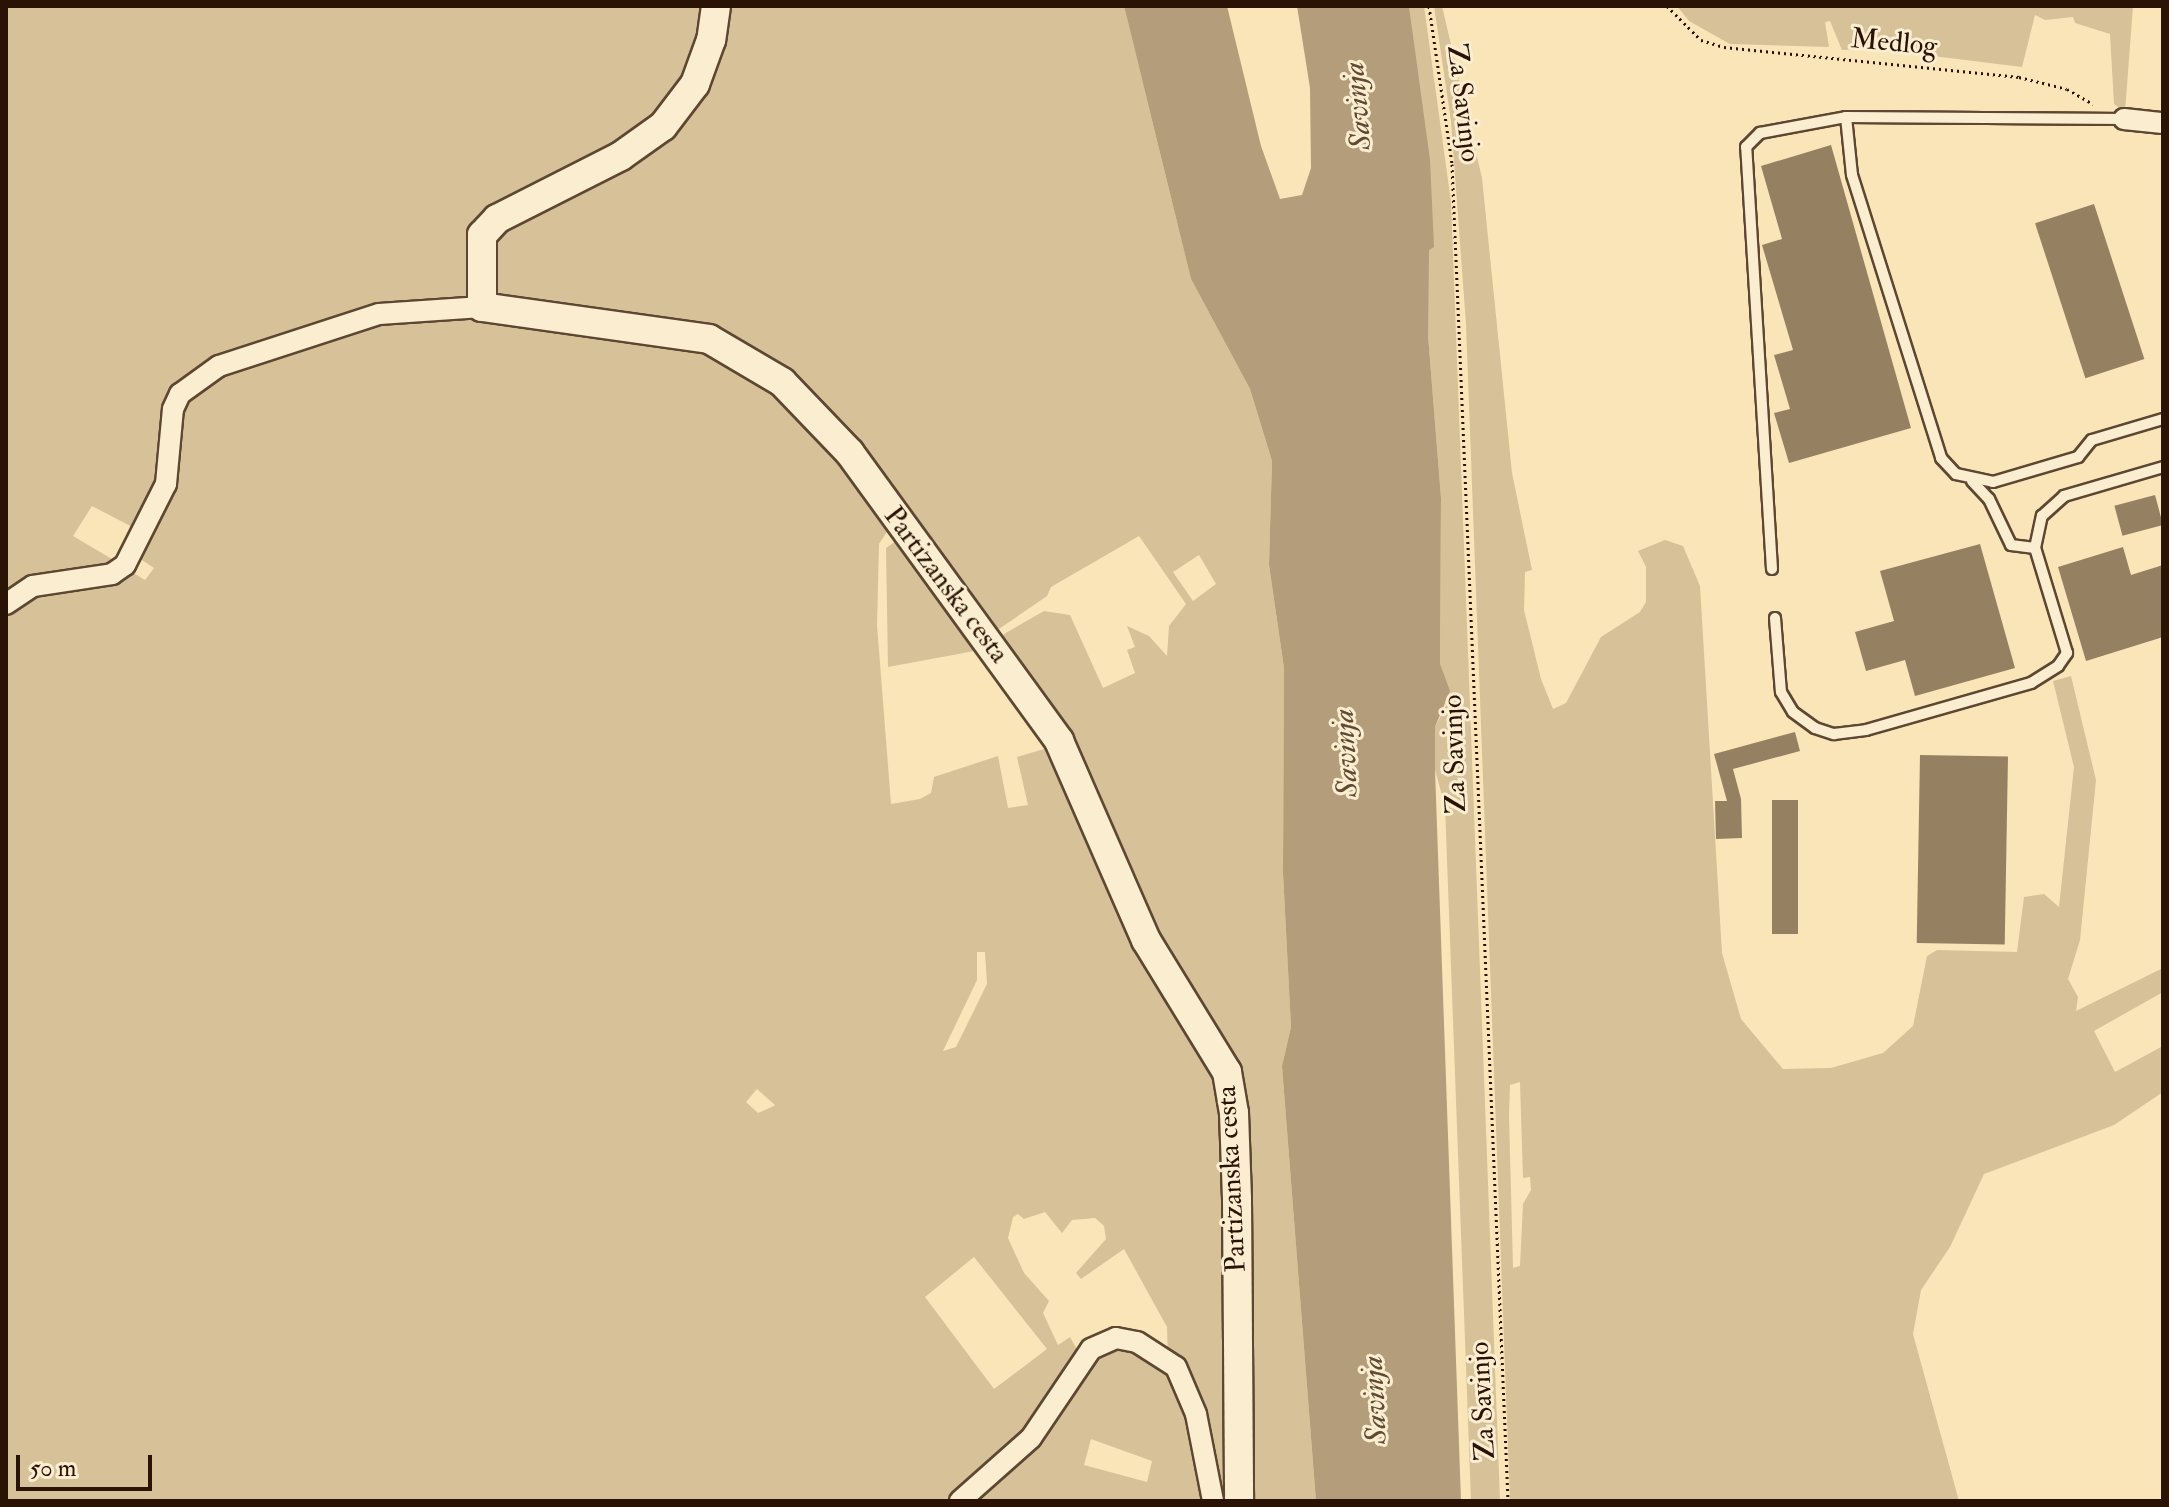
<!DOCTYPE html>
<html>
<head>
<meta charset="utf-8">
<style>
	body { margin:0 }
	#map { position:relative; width:2169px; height:1507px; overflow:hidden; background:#f9e5b7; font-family:"IM FELL Double Pica",serif }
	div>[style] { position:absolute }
	.green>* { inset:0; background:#d6c199 }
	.water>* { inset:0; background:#b39d7a }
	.building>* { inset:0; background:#968062; transform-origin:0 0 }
	.path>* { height:3px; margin-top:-1.5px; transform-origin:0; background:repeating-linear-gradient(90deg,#2a1205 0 2px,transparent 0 6px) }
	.roads { filter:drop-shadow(2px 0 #5e4732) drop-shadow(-2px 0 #5e4732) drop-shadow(0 2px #5e4732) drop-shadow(0 -2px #5e4732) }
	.lane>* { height:10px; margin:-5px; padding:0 5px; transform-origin:5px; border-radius:5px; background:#fbeed0 }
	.street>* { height:20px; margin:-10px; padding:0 10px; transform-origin:10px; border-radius:10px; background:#fbeed0 }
	.secondary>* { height:28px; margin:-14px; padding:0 14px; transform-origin:14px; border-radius:14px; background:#fbeed0 }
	span { translate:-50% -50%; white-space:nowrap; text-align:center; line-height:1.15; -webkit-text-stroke:6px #fbeed0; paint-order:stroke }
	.street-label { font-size:28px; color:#2a1205 }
	.water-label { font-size:30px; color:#614a34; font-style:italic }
	.frame { position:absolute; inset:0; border:8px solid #2a1205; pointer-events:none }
	.scale { position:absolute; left:16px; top:1455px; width:136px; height:36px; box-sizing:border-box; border:4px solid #2a1205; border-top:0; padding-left:10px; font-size:24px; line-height:28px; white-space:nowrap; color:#2a1205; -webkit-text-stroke:6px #fbeed0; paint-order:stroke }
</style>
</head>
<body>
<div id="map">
	<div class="green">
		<i style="clip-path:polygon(6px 6px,705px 6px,688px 80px,655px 123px,493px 210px,472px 301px,379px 308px,175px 390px,164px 460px,140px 531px,92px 506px,73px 536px,117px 562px,6px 599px)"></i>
		<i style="clip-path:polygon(evenodd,725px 6px,1124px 6px,1191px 279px,1250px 389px,1272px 461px,1269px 565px,1284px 668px,1283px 873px,1291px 1027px,1282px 1066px,1316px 1501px,1243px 1501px,1242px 1114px,1074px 749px,1075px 740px,1058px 729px,1001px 643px,1004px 634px,1044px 611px,1070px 615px,1103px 688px,1135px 673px,1127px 650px,1135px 647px,1127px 626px,1149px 636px,1167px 656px,1169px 626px,1186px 604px,1139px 536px,1051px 587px,1047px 596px,996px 631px,854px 449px,710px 332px,495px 300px,489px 241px,500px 226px,664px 139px,695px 107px,714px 67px,725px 6px,1199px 555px,1216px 584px,1193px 601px,1173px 572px,1199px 555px)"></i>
		<i style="clip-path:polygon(1409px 6px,1424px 6px,1451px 202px,1500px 1501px,1471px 1501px,1445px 806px,1435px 770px,1435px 727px,1449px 700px,1440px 665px,1441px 498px,1428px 335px,1422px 109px)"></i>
		<i style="clip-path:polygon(evenodd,1434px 6px,1442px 6px,1482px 178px,1512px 473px,1532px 570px,1525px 572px,1524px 610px,1541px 679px,1553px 709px,1566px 703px,1601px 637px,1640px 612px,1646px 602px,1646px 567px,1638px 551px,1665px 540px,1683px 546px,1700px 586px,1722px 953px,1741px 1019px,1783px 1069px,1831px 1068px,1883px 1053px,1913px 1026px,1927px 956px,1937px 950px,2017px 952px,2024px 897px,2044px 894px,2059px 907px,2074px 767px,2053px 681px,2071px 676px,2096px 780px,2080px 940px,2068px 979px,2078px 997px,2076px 1011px,2163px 968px,2163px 992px,2094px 1031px,2115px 1072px,2163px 1046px,2163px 1092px,2114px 1125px,1984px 1174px,1950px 1247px,1921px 1290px,1913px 1334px,1959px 1501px,1510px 1501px,1466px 324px,1451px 121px,1434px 6px,1520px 1082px,1523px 1178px,1530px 1177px,1531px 1190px,1523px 1204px,1520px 1266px,1513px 1268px,1509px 1115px,1510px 1085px,1520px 1082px)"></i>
		<i style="clip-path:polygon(1677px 6px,2133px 6px,2125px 112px,2114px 104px,2110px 34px,2075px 23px,2073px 17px,2045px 20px,2035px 15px,2022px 67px,1876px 49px,1842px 50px,1830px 21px,1825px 22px,1829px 47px,1730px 44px,1689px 21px)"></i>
		<i style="clip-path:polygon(evenodd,482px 316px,709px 347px,777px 388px,818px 426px,890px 527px,879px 544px,877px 625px,891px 804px,920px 799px,931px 793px,934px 777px,998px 756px,1008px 808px,1028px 805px,1017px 757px,1051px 747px,1221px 1080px,1232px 1501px,975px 1501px,1062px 1410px,1094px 1358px,1125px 1345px,1168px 1365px,1167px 1327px,1124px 1249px,1081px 1279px,1076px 1273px,1106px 1239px,1104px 1226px,1095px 1218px,1072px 1220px,1062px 1233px,1045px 1212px,1024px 1219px,1018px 1214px,1013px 1217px,1008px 1238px,1024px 1273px,1049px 1301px,1043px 1313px,1058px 1345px,1070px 1337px,1080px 1355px,1049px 1409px,975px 1483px,947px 1501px,6px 1501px,6px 610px,19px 599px,130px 571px,145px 580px,154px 568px,139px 558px,183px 398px,227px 370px,380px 321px,482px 316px,977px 952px,985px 952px,987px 984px,956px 1047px,943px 1051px,977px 980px,977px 952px,482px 316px,757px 1089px,775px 1105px,774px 1106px,758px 1113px,746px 1102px,757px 1089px,482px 316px,974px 1257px,1047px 1349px,994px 1389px,925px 1297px,974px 1257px,482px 316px,1091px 1439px,1152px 1461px,1147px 1482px,1084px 1465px,1091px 1439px)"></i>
		<i style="clip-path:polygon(899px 539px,985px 649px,888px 667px,886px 548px)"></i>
	</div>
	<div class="water">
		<i style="clip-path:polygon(1124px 6px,1227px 6px,1261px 146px,1280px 199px,1302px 195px,1311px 168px,1310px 88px,1297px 6px,1409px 6px,1430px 160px,1434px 247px,1429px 250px,1428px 335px,1441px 498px,1440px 664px,1450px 691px,1435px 727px,1435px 770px,1461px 1501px,1316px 1501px,1282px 1066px,1291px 1027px,1283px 873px,1284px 668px,1269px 565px,1272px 461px,1250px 389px,1191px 279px)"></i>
	</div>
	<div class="building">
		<i style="clip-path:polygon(1831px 145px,1911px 428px,1789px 463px,1774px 413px,1790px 409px,1774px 355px,1793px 350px,1762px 245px,1782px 239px,1761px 166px)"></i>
		<i style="left:2094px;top:204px;width:163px;height:62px;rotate:72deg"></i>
		<i style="left:2155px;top:495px;width:31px;height:42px;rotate:75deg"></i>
		<i style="clip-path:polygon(1980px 544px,2015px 668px,1915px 696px,1905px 660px,1866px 671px,1855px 632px,1894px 621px,1880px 571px)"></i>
		<i style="clip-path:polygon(2123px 547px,2131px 575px,2163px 565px,2163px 637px,2086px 661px,2058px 567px)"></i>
		<i style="clip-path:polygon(1795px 732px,1800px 751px,1733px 769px,1741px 799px,1742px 838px,1716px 839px,1715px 801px,1727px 801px,1714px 754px)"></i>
		<i style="left:1920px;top:755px;width:88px;height:188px;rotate:1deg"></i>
		<i style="left:1772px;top:800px;width:26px;height:134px"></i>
	</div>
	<div class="path">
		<i style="left:1429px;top:6px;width:160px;rotate:81.7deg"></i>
		<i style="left:1452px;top:164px;width:1338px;rotate:87.6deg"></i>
		<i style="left:1667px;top:6px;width:48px;rotate:45deg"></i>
		<i style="left:1701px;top:40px;width:24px;rotate:17deg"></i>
		<i style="left:1724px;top:47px;width:297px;rotate:5.8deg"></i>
		<i style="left:2019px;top:77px;width:49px;rotate:14deg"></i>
		<i style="left:2067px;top:89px;width:30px;rotate:30deg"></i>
	</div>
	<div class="roads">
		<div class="lane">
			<i style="left:1846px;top:117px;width:58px;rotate:84.1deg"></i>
			<i style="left:1852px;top:175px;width:297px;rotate:72.5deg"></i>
			<i style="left:1941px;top:458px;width:22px;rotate:47deg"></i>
			<i style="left:1956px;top:474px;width:38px;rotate:12deg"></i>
			<i style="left:1993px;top:482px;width:89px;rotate:-16.4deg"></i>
			<i style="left:2078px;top:457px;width:22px;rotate:-51deg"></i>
			<i style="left:2092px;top:440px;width:74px;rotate:-16.5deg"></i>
			<i style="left:1972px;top:481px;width:25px;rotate:47deg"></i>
			<i style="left:1989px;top:499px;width:51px;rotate:64.4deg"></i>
			<i style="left:2011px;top:545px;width:24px;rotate:7deg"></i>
			<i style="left:1772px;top:569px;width:423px;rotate:-93.5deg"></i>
			<i style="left:1746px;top:147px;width:20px;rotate:-45deg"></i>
			<i style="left:1760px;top:133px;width:87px;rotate:-10.5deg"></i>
			<i style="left:1846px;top:117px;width:278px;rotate:0.4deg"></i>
			<i style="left:1775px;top:618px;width:74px;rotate:85.4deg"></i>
			<i style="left:1781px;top:692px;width:23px;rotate:59deg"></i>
			<i style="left:1793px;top:712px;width:27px;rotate:36deg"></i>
			<i style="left:1815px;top:728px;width:20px;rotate:18deg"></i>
			<i style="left:1834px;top:734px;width:32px;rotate:-7deg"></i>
			<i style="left:1866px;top:730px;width:172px;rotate:-15.9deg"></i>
			<i style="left:2031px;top:683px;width:32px;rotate:-32deg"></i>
			<i style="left:2058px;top:666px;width:16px;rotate:-55deg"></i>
			<i style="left:2067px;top:653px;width:110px;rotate:-106.9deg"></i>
			<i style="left:2035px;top:548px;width:33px;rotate:-78deg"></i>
			<i style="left:2042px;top:516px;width:30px;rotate:-42deg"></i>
			<i style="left:2064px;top:496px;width:103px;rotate:-16.3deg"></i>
		</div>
		<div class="street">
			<i style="left:2124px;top:119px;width:39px;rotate:6deg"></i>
			<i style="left:6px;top:604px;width:32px;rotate:-34deg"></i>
			<i style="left:33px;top:586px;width:80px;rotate:-8.6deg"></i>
			<i style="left:112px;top:574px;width:16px;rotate:-35deg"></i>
			<i style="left:125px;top:565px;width:91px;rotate:-63.2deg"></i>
			<i style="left:166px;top:484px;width:75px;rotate:-84.7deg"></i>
			<i style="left:173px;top:409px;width:17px;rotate:-65deg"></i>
			<i style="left:180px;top:394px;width:48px;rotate:-35.7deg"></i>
			<i style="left:219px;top:366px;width:168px;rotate:-18deg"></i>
			<i style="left:379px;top:314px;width:103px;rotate:-3.9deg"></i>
			<i style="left:960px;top:1501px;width:95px;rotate:-41.6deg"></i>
			<i style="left:1031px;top:1438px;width:107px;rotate:-56deg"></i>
			<i style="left:1091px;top:1349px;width:27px;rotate:-24deg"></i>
			<i style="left:1116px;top:1338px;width:21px;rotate:11deg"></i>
			<i style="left:1137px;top:1342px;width:46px;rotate:32.7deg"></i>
			<i style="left:1176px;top:1367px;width:51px;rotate:66.9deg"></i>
			<i style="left:1196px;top:1414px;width:89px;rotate:78.9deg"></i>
		</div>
		<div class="secondary">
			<i style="left:716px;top:6px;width:34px;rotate:98deg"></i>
			<i style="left:711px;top:40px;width:47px;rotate:110deg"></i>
			<i style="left:695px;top:84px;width:53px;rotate:127.3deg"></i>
			<i style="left:663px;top:126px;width:52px;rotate:144.5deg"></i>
			<i style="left:621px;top:156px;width:139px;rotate:153.1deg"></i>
			<i style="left:497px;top:219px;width:22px;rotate:133deg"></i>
			<i style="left:482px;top:235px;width:72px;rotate:90deg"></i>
			<i style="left:482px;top:307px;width:229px;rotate:8deg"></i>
			<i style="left:709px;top:339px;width:85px;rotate:30.5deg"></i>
			<i style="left:782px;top:382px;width:98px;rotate:46.2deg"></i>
			<i style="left:850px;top:453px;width:356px;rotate:54deg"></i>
			<i style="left:1059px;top:741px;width:217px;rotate:66.4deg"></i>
			<i style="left:1146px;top:940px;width:155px;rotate:58.5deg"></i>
			<i style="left:1227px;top:1072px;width:42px;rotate:80.3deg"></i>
			<i style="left:1234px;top:1113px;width:87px;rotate:88deg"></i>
			<i style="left:1237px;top:1200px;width:301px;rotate:89.6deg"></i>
		</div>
	</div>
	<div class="street-label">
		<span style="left:1894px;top:43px;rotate:5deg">Medlog</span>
		<span style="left:1463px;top:103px;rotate:83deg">Za Savinjo</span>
		<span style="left:946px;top:585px;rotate:53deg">Partizanska cesta</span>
		<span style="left:1455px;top:754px;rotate:-92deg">Za Savinjo</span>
		<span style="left:1232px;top:1179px;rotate:-93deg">Partizanska cesta</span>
		<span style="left:1483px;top:1401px;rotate:-93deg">Za Savinjo</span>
	</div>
	<div class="water-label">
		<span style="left:1358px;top:106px;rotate:-95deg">Savinja</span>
		<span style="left:1346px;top:753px;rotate:-93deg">Savinja</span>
		<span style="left:1375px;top:1400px;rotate:-93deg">Savinja</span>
	</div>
	<div class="frame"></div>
	<div class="scale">50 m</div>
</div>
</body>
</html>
